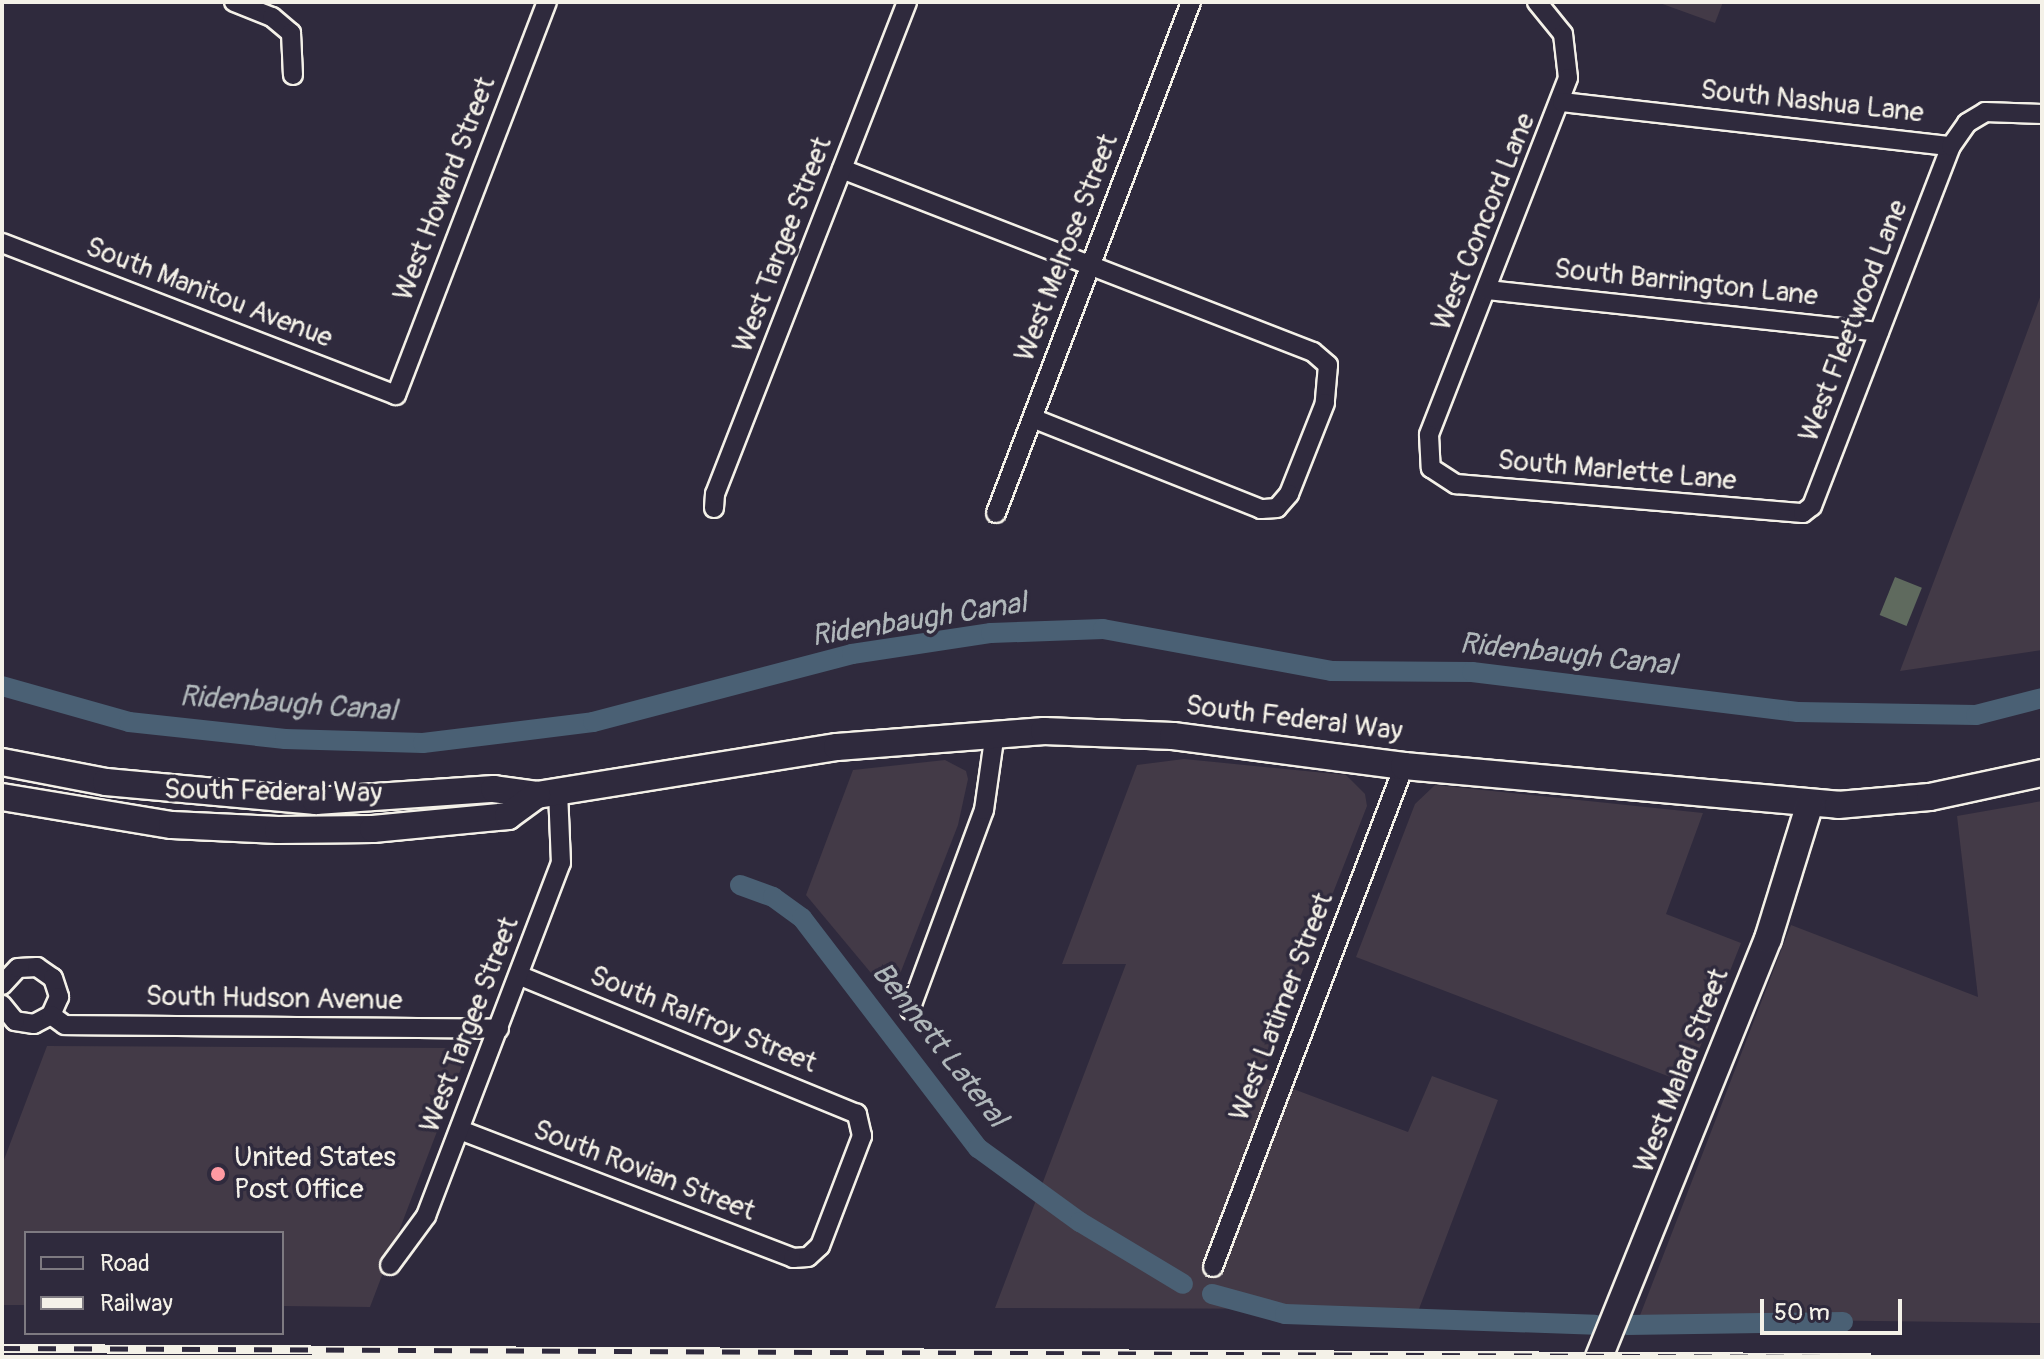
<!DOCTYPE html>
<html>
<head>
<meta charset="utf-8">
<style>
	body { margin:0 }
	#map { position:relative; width:2044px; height:1359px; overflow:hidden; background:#2f2a3d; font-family:Pangolin,sans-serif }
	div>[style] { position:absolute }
	.built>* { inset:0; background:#433a47 }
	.green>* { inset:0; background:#5f6a5e; transform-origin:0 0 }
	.canal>* { height:20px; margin:-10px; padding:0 10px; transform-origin:10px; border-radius:10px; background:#4a6074 }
	.roads { filter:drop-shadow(2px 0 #f4f1e8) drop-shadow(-2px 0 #f4f1e8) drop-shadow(0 2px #f4f1e8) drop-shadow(0 -2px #f4f1e8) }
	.street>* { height:18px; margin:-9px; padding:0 9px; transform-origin:9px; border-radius:9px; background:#2f2a3d }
	.secondary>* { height:26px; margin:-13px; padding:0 13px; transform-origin:13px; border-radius:13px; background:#2f2a3d }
	.rail>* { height:9px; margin-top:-4.5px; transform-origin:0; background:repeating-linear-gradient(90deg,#2f2a3d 0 18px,#f4f1e8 0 36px); box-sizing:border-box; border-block:2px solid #f4f1e8 }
	.dots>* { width:22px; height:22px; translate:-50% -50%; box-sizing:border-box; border:4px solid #2f2a3d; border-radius:50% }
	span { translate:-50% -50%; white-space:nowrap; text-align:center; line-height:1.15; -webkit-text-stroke:7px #2f2a3d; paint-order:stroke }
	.street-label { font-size:28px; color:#f4f1e8 }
	.poi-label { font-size:28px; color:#f4f1e8 }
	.left { translate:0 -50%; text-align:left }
	.water-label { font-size:30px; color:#b0b7ba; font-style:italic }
	.frame { position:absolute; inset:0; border:4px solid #f4f1e8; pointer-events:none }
	.legend { position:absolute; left:24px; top:1231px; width:260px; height:104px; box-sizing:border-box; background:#2f2a3d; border:2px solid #7e7a81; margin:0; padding:10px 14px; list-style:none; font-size:24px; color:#f4f1e8 }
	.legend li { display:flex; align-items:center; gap:16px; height:40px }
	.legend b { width:40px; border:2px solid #7e7a81 }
	.scale { position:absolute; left:1760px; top:1299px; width:142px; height:36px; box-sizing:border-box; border:4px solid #f4f1e8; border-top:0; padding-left:10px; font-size:24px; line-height:28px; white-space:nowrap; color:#f4f1e8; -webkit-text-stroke:6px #2f2a3d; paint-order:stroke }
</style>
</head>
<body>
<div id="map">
	<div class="built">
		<i style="clip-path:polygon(1657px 2px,1723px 2px,1715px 23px)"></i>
		<i style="clip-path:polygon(2042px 292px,2042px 650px,1900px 671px,1982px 454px)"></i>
		<i style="clip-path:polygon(1184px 759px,1346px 775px,1365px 794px,1367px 806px,1261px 1077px,1408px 1132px,1432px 1076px,1498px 1100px,1419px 1309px,995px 1308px,1126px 964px,1062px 964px,1137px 765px)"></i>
		<i style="clip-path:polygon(945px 760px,966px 771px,968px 779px,958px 825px,891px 997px,806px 895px,853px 770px)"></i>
		<i style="clip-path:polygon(1435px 785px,1703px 813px,1666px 914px,1741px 943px,1686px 1083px,1356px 957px,1415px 804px)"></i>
		<i style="clip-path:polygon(2042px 801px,2042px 1323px,1639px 1318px,1791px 925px,1978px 997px,1957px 816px)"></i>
		<i style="clip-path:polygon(47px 1046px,448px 1048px,462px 1066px,370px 1307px,282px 1306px,282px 1233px,26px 1233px,26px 1305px,2px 1305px,2px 1165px)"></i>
	</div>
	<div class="green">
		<i style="left:1895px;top:577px;width:29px;height:41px;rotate:22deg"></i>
	</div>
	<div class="canal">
		<i style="left:2px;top:686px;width:132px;rotate:15.8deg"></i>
		<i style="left:129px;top:722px;width:157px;rotate:6.2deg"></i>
		<i style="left:285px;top:739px;width:138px;rotate:1.7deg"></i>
		<i style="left:423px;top:743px;width:171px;rotate:-7deg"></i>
		<i style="left:593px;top:722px;width:268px;rotate:-14.7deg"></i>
		<i style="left:852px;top:654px;width:141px;rotate:-8.6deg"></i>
		<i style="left:991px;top:633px;width:112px;rotate:-2deg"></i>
		<i style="left:1103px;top:629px;width:232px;rotate:10.4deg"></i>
		<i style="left:1331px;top:671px;width:141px;rotate:0.4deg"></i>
		<i style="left:1472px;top:672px;width:328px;rotate:7deg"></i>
		<i style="left:1798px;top:712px;width:178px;rotate:1deg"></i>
		<i style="left:1976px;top:715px;width:68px;rotate:-14.4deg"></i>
		<i style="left:740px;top:885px;width:35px;rotate:20deg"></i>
		<i style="left:773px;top:897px;width:36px;rotate:36deg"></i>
		<i style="left:802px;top:918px;width:290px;rotate:52.6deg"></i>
		<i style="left:978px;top:1148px;width:126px;rotate:36deg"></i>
		<i style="left:1080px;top:1222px;width:120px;rotate:31deg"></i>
		<i style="left:1212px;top:1294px;width:76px;rotate:15.3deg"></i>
		<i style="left:1285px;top:1314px;width:310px;rotate:2deg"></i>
		<i style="left:1627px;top:1325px;width:216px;rotate:-0.8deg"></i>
	</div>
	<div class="roads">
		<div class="street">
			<i style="left:234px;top:2px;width:41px;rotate:21.5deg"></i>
			<i style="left:272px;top:17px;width:25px;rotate:40deg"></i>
			<i style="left:291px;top:33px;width:42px;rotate:87.3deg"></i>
			<i style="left:1537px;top:2px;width:41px;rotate:50.9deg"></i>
			<i style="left:1563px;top:34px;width:44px;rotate:83.5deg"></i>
			<i style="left:1568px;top:78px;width:383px;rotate:111.3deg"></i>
			<i style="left:1429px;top:435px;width:33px;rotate:87deg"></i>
			<i style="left:1431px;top:468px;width:30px;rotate:33deg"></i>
			<i style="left:1456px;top:484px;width:348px;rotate:4.8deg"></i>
			<i style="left:1803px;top:513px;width:11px;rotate:-38deg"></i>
			<i style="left:1812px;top:506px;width:386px;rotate:-68.9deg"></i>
			<i style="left:1562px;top:102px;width:391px;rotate:6.5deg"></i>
			<i style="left:1951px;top:146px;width:28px;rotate:-55deg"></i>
			<i style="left:1967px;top:123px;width:21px;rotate:-31deg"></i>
			<i style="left:1985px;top:112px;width:57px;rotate:2deg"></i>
			<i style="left:842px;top:169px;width:505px;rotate:21.23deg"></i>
			<i style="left:1313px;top:352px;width:20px;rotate:41deg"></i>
			<i style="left:1328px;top:365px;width:38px;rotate:95deg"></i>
			<i style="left:1325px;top:403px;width:98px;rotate:111.6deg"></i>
			<i style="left:1289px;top:494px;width:18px;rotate:131deg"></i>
			<i style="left:1277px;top:508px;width:16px;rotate:176deg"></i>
			<i style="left:1261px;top:509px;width:246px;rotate:-158.3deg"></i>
			<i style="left:2px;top:243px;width:422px;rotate:21.1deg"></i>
			<i style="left:396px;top:395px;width:421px;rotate:-69deg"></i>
			<i style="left:1487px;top:290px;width:394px;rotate:6.1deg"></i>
			<i style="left:714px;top:508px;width:14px;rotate:-86deg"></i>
			<i style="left:715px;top:494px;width:528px;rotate:-68.68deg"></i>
			<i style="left:996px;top:513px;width:547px;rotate:-69.11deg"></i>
			<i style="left:2px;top:985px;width:23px;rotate:-47deg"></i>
			<i style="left:18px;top:968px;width:19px;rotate:-3deg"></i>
			<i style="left:37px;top:967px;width:19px;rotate:35deg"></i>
			<i style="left:53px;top:978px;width:20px;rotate:72deg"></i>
			<i style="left:59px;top:997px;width:20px;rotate:114deg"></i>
			<i style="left:51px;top:1015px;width:19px;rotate:152deg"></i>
			<i style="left:34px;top:1024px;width:19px;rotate:-171deg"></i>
			<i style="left:15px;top:1021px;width:21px;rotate:-129deg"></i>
			<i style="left:910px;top:1010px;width:213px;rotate:-69.7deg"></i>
			<i style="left:984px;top:810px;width:78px;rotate:-81.9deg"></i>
			<i style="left:51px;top:1015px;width:17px;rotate:36deg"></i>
			<i style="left:65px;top:1025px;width:434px;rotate:0.5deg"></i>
			<i style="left:460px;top:1130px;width:357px;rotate:21deg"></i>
			<i style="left:793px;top:1258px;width:15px;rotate:-4deg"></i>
			<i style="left:808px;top:1257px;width:16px;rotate:-43deg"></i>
			<i style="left:820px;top:1246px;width:118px;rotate:-69.1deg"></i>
			<i style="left:862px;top:1136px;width:23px;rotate:-103deg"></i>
			<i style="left:857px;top:1114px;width:364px;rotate:-157.7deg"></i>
			<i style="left:390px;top:1265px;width:61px;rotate:-53.7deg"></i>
			<i style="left:426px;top:1216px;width:378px;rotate:-69.1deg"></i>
			<i style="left:561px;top:863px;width:71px;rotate:-92.4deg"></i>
			<i style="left:1213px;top:1267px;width:536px;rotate:-69.13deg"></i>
		</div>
		<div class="secondary">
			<i style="left:2px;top:762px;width:106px;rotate:10.9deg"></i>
			<i style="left:106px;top:782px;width:211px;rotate:5.2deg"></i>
			<i style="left:316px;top:801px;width:178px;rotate:-3.9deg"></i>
			<i style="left:494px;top:789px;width:43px;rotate:7.9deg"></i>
			<i style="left:537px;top:795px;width:304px;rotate:-9.1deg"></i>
			<i style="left:837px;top:747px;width:208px;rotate:-4.4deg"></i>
			<i style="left:1044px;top:731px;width:129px;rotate:2.2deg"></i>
			<i style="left:1173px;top:736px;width:233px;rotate:7.4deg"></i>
			<i style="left:1404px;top:766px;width:436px;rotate:5.1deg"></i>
			<i style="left:1838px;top:805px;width:92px;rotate:-5deg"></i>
			<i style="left:1930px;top:797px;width:115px;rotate:-12.1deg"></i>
			<i style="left:2px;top:797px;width:172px;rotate:9.4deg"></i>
			<i style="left:172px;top:825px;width:106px;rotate:2.7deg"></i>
			<i style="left:278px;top:830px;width:95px;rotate:-0.6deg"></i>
			<i style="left:373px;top:829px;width:136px;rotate:-5.5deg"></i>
			<i style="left:508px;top:816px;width:36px;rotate:-36deg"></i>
			<i style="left:1599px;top:1357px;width:451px;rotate:-68deg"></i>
			<i style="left:1768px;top:939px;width:142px;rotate:-72.8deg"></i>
		</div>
	</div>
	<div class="rail">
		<i style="left:2px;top:1348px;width:1869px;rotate:0.28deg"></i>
	</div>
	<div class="dots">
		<i style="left:218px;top:1174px;background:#ff9aa2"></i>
	</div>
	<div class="street-label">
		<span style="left:1812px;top:102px;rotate:6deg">South Nashua Lane</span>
		<span style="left:445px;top:189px;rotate:-69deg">West Howard Street</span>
		<span style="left:1484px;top:222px;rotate:-68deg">West Concord Lane</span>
		<span style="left:783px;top:245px;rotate:-69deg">West Targee Street</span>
		<span style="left:1067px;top:248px;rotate:-69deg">West Melrose Street</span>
		<span style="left:1686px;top:283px;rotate:6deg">South Barrington Lane</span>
		<span style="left:209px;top:293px;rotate:21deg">South Manitou Avenue</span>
		<span style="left:1854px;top:321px;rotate:-69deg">West Fleetwood Lane</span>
		<span style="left:1617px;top:471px;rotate:5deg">South Marlette Lane</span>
		<span style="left:1294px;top:719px;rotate:7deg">South Federal Way</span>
		<span style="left:273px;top:792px;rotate:1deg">South Federal Way</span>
		<span style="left:274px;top:999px;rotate:1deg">South Hudson Avenue</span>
		<span style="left:1282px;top:1007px;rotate:-69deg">West Latimer Street</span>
		<span style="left:703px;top:1020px;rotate:22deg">South Ralfroy Street</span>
		<span style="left:470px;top:1025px;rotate:-69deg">West Targee Street</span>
		<span style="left:1682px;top:1071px;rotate:-69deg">West Malad Street</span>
		<span style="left:644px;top:1171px;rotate:21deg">South Rovian Street</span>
	</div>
	<div class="poi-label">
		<span class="left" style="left:234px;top:1174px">United States<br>Post Office</span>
	</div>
	<div class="water-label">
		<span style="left:919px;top:620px;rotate:-9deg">Ridenbaugh Canal</span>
		<span style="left:1568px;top:655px;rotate:6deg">Ridenbaugh Canal</span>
		<span style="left:288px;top:704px;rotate:4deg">Ridenbaugh Canal</span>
		<span style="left:939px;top:1045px;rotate:52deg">Bennett Lateral</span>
	</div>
	<div class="frame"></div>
	<ul class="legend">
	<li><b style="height:10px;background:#2f2a3d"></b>Road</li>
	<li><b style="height:10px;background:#f4f1e8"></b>Railway</li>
	</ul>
	<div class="scale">50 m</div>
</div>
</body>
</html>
